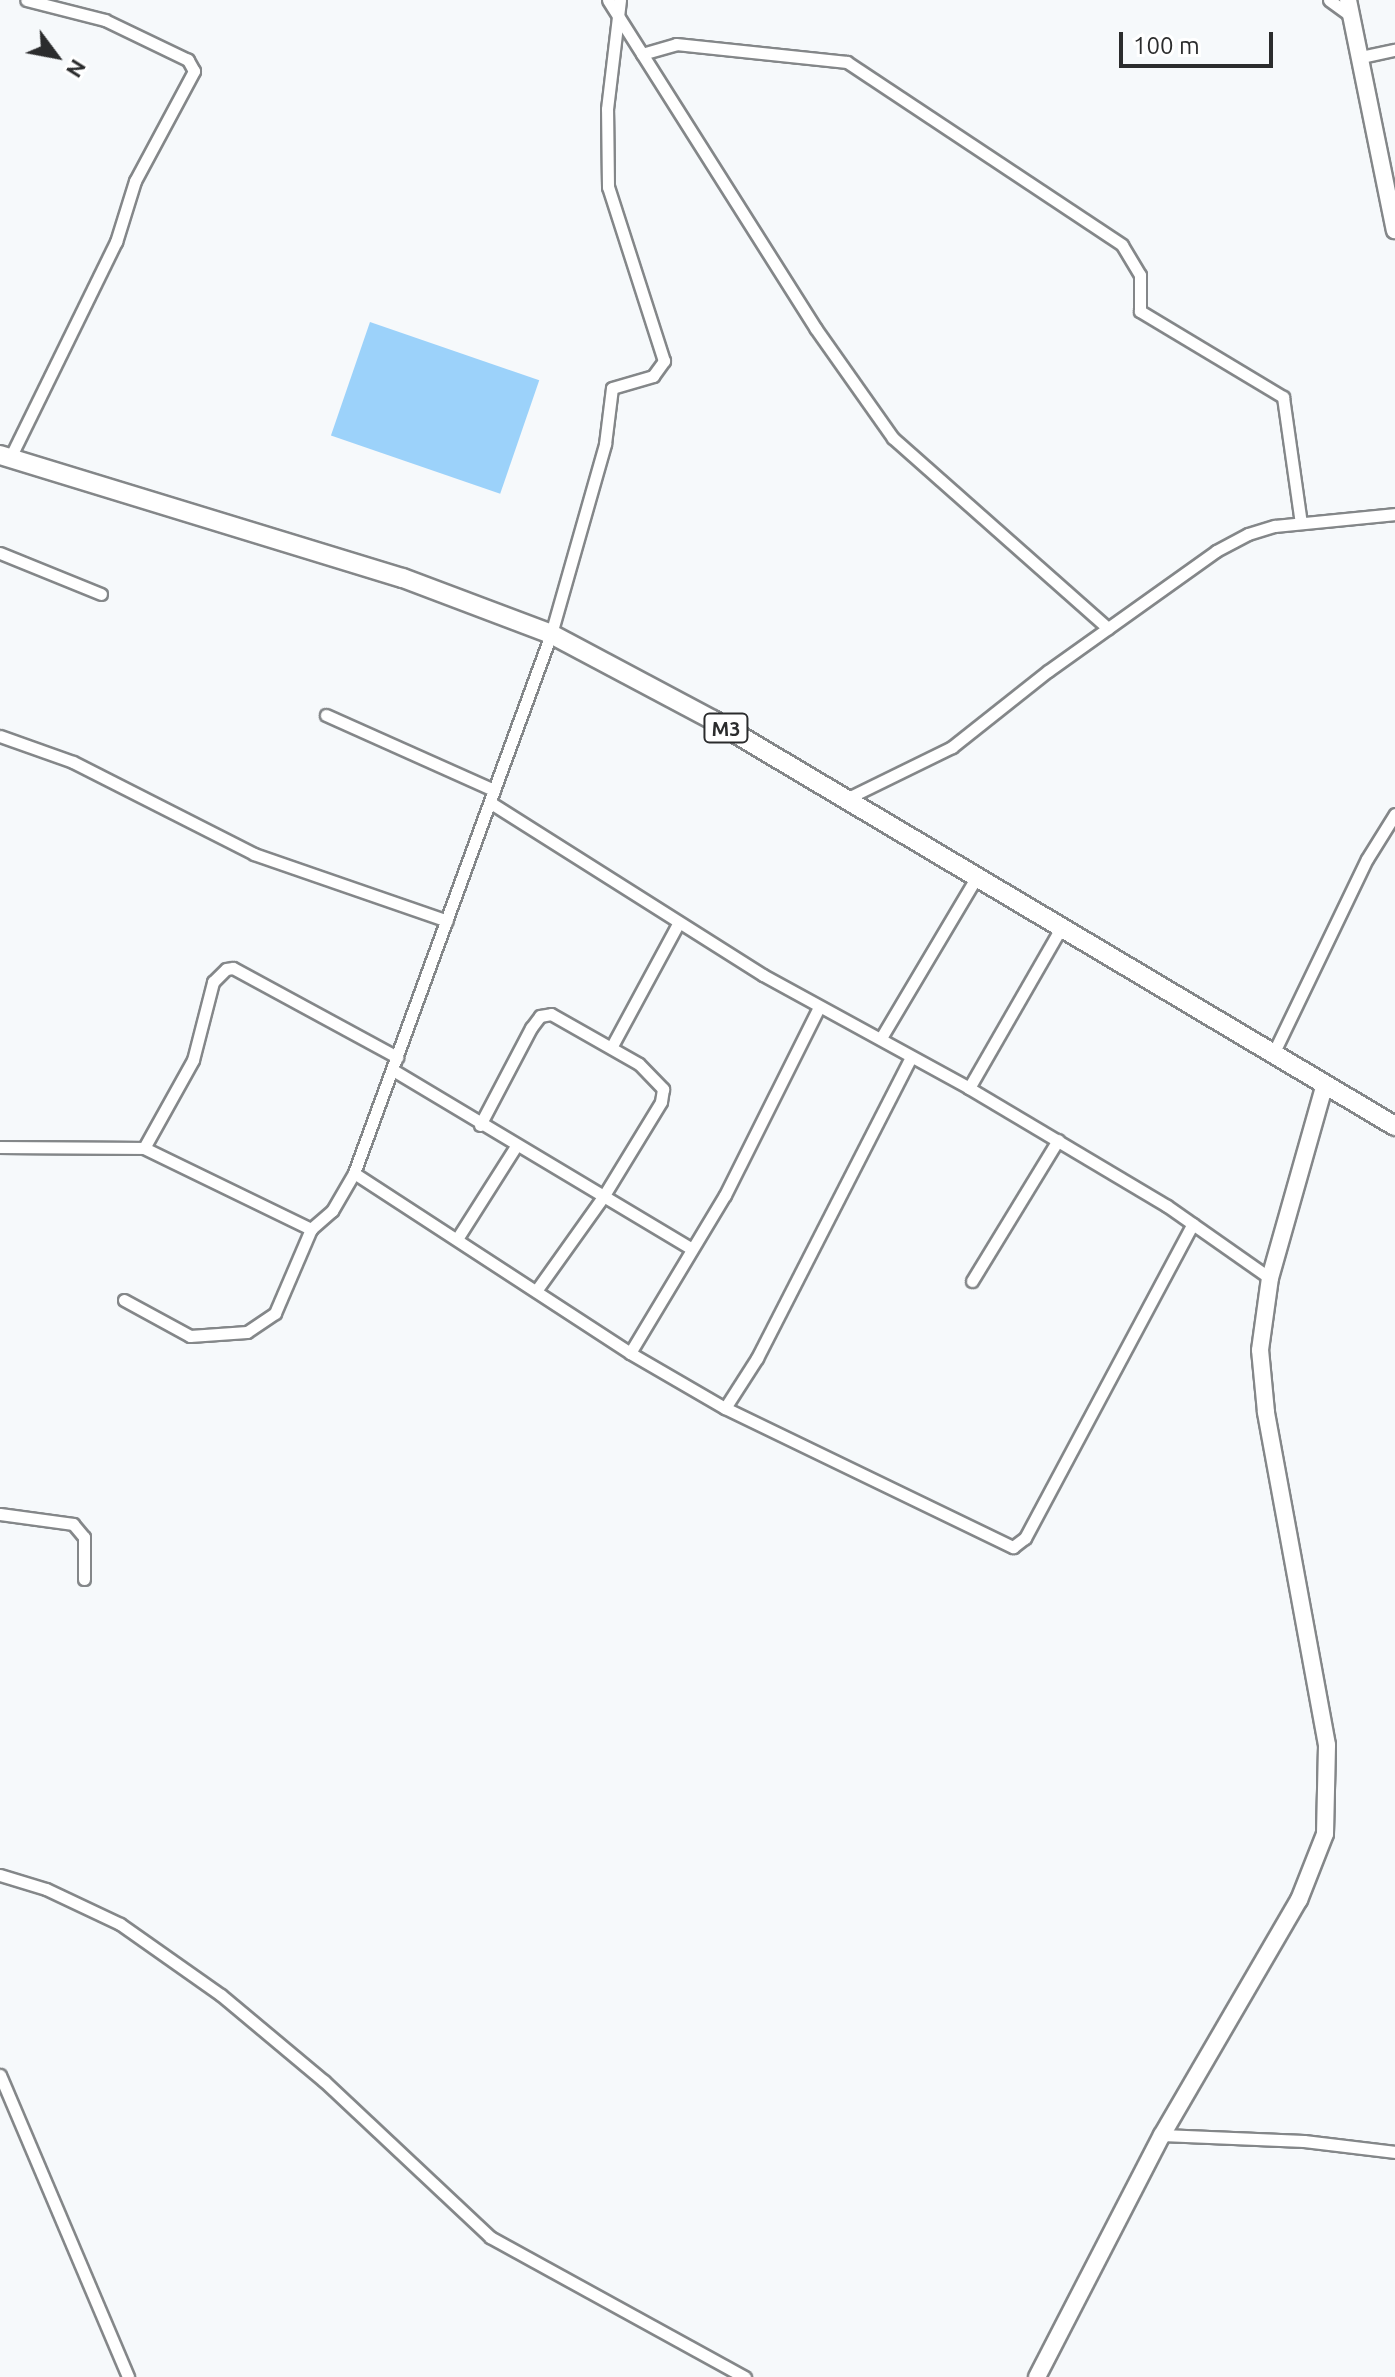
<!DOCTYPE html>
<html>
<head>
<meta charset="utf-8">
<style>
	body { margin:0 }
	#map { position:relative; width:1395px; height:2377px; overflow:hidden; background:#f6f9fb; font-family:Ubuntu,sans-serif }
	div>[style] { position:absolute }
	.green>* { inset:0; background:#9cd2fa; transform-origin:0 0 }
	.roads { filter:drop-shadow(2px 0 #848789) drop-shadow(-2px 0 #848789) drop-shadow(0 2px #848789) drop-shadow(0 -2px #848789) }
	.street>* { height:11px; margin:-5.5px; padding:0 5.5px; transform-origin:5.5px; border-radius:5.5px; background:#fff }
	.secondary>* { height:16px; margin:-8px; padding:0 8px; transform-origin:8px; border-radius:8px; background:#fff }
	.primary>* { height:18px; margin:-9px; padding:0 9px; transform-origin:9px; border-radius:9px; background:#fff }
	span { translate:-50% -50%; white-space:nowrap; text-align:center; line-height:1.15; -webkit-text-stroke:6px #fff; paint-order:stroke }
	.shield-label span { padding:2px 6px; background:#fff; border:2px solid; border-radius:6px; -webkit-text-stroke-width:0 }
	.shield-label { font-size:20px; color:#2b2c2d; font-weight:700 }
	.north { position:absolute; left:16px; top:16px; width:80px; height:80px; -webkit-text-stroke:6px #fff; paint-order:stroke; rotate:122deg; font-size:22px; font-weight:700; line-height:32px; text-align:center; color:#2b2c2d }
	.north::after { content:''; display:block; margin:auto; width:28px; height:36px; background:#2b2c2d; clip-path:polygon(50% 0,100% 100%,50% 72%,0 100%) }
	.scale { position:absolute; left:1119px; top:32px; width:154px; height:36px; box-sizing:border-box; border:4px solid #2b2c2d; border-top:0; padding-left:10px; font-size:24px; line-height:28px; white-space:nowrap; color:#2b2c2d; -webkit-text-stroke:6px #fff; paint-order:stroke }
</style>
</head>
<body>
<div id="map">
	<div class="green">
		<i style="left:370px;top:322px;width:179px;height:120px;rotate:19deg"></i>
	</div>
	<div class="roads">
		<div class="street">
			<i style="left:608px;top:0;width:389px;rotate:57.7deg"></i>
			<i style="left:816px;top:329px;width:133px;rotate:54.8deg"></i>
			<i style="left:893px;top:438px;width:287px;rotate:41.5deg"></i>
			<i style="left:1329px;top:0;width:29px;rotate:36deg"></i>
			<i style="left:642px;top:54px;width:35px;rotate:-16deg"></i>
			<i style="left:676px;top:44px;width:172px;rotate:6deg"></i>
			<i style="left:847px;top:62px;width:330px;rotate:33.6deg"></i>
			<i style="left:1122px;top:245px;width:35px;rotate:59deg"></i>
			<i style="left:1140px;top:275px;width:36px;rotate:90deg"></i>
			<i style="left:1140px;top:311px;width:167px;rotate:31deg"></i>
			<i style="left:1283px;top:397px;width:127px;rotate:81.9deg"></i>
			<i style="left:1361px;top:57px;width:35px;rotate:-12deg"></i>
			<i style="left:10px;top:458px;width:241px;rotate:-63.9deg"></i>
			<i style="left:116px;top:242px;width:64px;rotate:-72.7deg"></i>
			<i style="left:135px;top:181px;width:125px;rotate:-61.8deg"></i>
			<i style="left:194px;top:71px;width:13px;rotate:-119deg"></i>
			<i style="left:188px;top:60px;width:92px;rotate:-154.3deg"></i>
			<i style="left:105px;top:20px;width:81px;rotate:-165.8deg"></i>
			<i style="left:0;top:553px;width:109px;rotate:22.1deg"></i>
			<i style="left:326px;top:715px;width:184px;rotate:24.1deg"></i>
			<i style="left:0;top:736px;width:77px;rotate:19.6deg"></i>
			<i style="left:73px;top:762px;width:203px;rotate:26.9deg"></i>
			<i style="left:254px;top:854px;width:204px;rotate:19.1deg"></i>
			<i style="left:846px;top:799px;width:118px;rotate:-26.1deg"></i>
			<i style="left:952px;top:747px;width:122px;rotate:-38.4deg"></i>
			<i style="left:1048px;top:671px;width:206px;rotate:-35.5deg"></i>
			<i style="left:1216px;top:551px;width:36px;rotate:-28deg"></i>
			<i style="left:1248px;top:534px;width:28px;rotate:-17deg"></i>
			<i style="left:1275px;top:526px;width:121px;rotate:-5.7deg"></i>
			<i style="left:491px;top:803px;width:322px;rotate:32.3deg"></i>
			<i style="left:763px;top:975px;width:235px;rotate:28.7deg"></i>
			<i style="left:969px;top:1088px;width:230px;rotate:30.8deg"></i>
			<i style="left:1167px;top:1206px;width:126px;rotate:35deg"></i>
			<i style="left:881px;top:1038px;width:186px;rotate:-59.3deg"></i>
			<i style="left:612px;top:1046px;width:139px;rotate:-61.6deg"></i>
			<i style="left:1273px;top:1054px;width:216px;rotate:-64.3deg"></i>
			<i style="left:1367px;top:859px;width:53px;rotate:-58.1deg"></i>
			<i style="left:393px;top:1070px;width:348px;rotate:30.9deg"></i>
			<i style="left:969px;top:1088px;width:185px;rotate:-60.1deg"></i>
			<i style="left:480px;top:1125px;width:110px;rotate:-62.3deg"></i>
			<i style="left:531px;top:1028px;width:15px;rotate:-53deg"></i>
			<i style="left:540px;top:1016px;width:11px;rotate:-10deg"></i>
			<i style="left:551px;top:1014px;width:101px;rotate:29.6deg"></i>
			<i style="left:639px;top:1064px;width:35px;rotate:46deg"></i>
			<i style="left:663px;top:1089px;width:13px;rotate:99deg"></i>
			<i style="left:661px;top:1102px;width:111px;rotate:121.4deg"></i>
			<i style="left:603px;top:1197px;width:115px;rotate:125.5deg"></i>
			<i style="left:0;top:1147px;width:144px;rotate:0.4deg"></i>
			<i style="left:144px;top:1148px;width:186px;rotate:25.9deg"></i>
			<i style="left:311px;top:1229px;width:28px;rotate:-41deg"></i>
			<i style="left:332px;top:1211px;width:44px;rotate:-59.9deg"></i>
			<i style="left:354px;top:1173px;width:574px;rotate:-69.92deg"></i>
			<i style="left:551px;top:634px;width:198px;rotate:-74.1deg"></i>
			<i style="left:605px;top:444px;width:56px;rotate:-82.9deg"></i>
			<i style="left:612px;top:388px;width:43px;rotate:-16.3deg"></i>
			<i style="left:653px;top:376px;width:19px;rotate:-54deg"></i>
			<i style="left:664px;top:361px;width:183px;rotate:-107.8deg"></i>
			<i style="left:608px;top:187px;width:78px;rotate:-90.7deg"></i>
			<i style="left:607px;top:109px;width:110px;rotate:-83.2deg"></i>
			<i style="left:144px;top:1148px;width:101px;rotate:-60.9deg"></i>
			<i style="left:193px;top:1060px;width:81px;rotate:-75.6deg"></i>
			<i style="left:213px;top:982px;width:18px;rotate:-45deg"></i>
			<i style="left:226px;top:969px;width:7px;rotate:-8deg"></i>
			<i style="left:233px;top:968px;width:187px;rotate:28.5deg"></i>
			<i style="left:354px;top:1173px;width:330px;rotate:33.1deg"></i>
			<i style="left:630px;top:1353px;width:110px;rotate:30.1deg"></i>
			<i style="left:725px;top:1408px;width:320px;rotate:25.8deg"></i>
			<i style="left:1013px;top:1547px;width:15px;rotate:-37deg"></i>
			<i style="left:1025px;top:1538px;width:356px;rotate:-61.9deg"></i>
			<i style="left:457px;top:1239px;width:110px;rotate:-57.6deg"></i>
			<i style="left:972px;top:1281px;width:165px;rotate:-58.6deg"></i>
			<i style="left:124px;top:1300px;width:75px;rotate:28.6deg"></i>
			<i style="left:190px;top:1336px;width:57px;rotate:-4deg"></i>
			<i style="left:247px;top:1332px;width:34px;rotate:-34deg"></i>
			<i style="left:275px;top:1313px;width:91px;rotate:-66.8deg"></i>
			<i style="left:630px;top:1353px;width:184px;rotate:-59deg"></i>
			<i style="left:725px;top:1195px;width:210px;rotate:-63.4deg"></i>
			<i style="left:725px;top:1408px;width:59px;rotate:-57.4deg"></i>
			<i style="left:757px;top:1358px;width:338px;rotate:-62.9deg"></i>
			<i style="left:0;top:1514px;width:74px;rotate:7.8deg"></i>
			<i style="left:73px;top:1524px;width:17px;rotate:50deg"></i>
			<i style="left:84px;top:1537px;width:42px;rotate:90deg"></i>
			<i style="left:0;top:1875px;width:48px;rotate:16.9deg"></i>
			<i style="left:46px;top:1889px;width:82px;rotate:25.3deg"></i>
			<i style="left:120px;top:1924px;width:123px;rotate:35.1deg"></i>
			<i style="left:221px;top:1995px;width:134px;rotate:39.9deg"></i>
			<i style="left:324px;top:2081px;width:228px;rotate:43.2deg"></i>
			<i style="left:490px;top:2237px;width:291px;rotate:28.8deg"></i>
			<i style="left:0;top:2075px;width:328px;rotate:67deg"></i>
			<i style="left:1162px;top:2135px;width:142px;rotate:2.4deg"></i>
			<i style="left:1304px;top:2141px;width:92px;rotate:6.9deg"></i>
		</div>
		<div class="secondary">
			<i style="left:1348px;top:0;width:235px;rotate:78.5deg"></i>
			<i style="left:1037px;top:2377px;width:272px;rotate:-62.7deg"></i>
			<i style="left:1162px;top:2135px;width:272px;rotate:-59.8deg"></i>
			<i style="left:1299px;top:1900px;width:71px;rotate:-68.5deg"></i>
			<i style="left:1325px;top:1834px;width:89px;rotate:-88.7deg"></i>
			<i style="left:1327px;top:1745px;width:339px;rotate:-100.4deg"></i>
			<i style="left:1266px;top:1412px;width:62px;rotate:-95.5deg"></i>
			<i style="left:1260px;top:1350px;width:73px;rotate:-82.1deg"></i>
			<i style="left:1270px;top:1278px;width:202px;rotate:-74.2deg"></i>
		</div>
		<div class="primary">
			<i style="left:0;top:455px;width:421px;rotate:17deg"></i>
			<i style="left:403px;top:578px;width:158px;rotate:20.7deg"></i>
			<i style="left:551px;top:634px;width:183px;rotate:28deg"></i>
			<i style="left:713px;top:720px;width:794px;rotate:30.77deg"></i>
		</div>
	</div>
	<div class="shield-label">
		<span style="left:726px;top:728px">M3</span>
	</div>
	<div class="north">N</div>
	<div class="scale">100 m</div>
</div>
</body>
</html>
